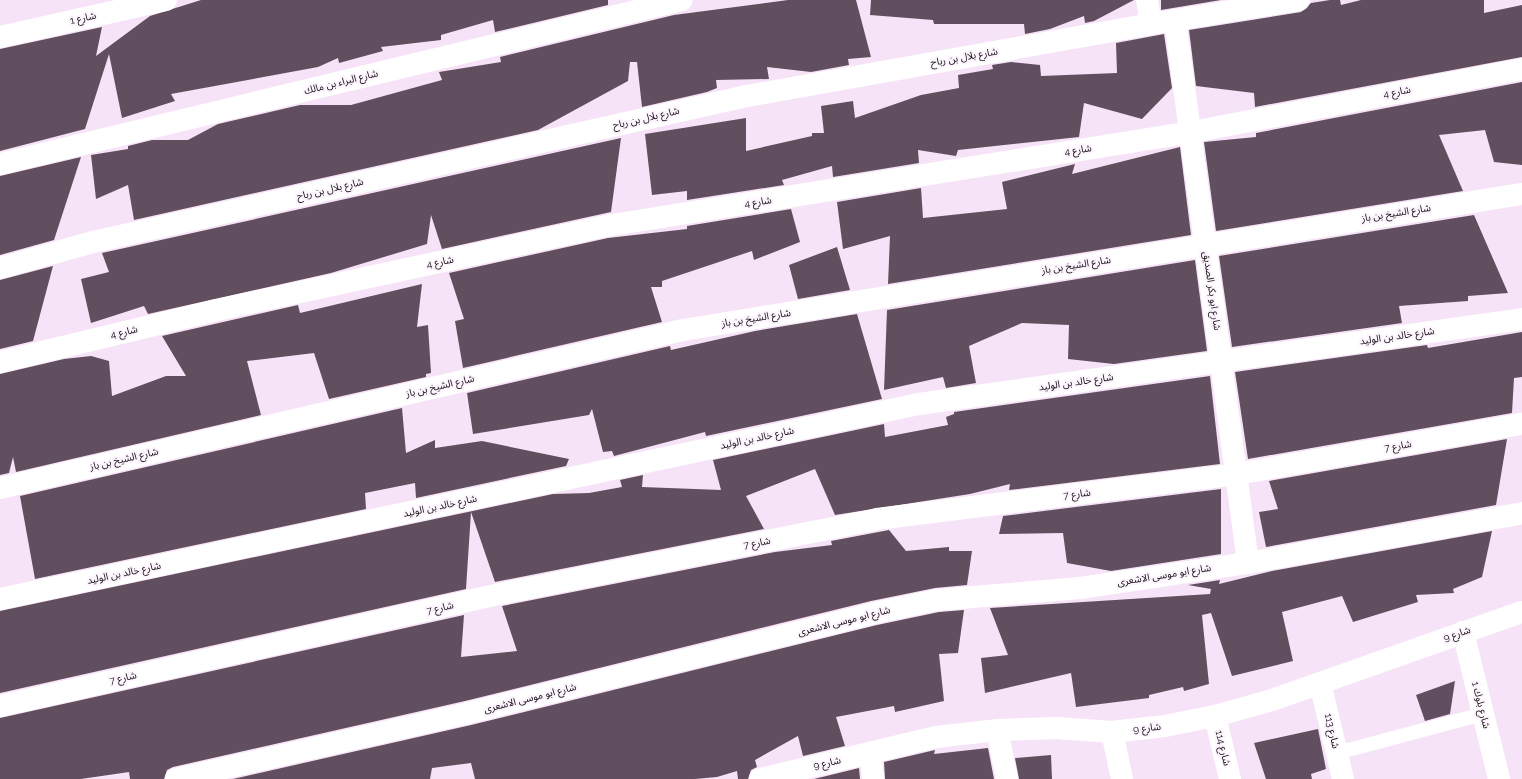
<!DOCTYPE html>
<html>
<head>
<meta charset="utf-8">
<style>
	body { margin:0 }
	#map { position:relative; width:1522px; height:779px; overflow:hidden; background:#f7e3f8; font-family:Raleway,"Noto Sans Arabic",sans-serif }
	div>[style] { position:absolute }
	.building>* { inset:0; background:#614f5f }
	.lane>* { height:14px; margin:-7px; padding:0 7px; transform-origin:7px; border-radius:7px; background:#fff }
	.street>* { height:22px; margin:-11px; padding:0 11px; transform-origin:11px; border-radius:11px; background:#fff }
	span { translate:-50% -50%; white-space:nowrap; text-align:center; line-height:1.15; -webkit-text-stroke:4px #fdf5fd; paint-order:stroke }
	.street-label { font-size:10px; color:#150e15 }
</style>
</head>
<body>
<div id="map">
	<div class="building">
		<i style="clip-path:polygon(201px 0,608px 0,608px 5px,495px 32px,493px 20px,441px 35px,441px 40px,381px 47px,383px 51px,339px 63px,338px 58px,318px 67px,171px 94px,175px 101px,122px 118px,109px 54px,85px 129px,0 151px,0 49px,102px 27px,96px 56px,150px 16px)"></i>
		<i style="clip-path:polygon(788px 0,856px 0,871px 57px,848px 59px,849px 65px,811px 72px,767px 67px,769px 79px,716px 80px,717px 88px,707px 92px,642px 107px,637px 62px,630px 62px,628px 81px,538px 130px,134px 220px,128px 185px,96px 199px,91px 155px,128px 149px,128px 146px,152px 140px,188px 140px,218px 124px,300px 105px,351px 105px,442px 80px,439px 72px,501px 62px,500px 57px,674px 15px)"></i>
		<i style="clip-path:polygon(871px 0,1134px 0,1094px 21px,1085px 23px,1084px 16px,1050px 29px,1025px 34px,1024px 24px,934px 24px,933px 20px,870px 15px)"></i>
		<i style="clip-path:polygon(1161px 0,1221px 0,1161px 10px)"></i>
		<i style="clip-path:polygon(1330px 0,1340px 0,1341px 5px,1361px 0,1484px 0,1484px 13px,1522px 5px,1522px 57px,1255px 107px,1254px 93px,1196px 86px,1189px 30px,1301px 12px,1311px 3px)"></i>
		<i style="clip-path:polygon(1164px 34px,1172px 88px,1142px 119px,1084px 103px,1079px 137px,958px 150px,956px 156px,918px 150px,919px 163px,833px 177px,832px 166px,782px 180px,784px 185px,687px 200px,687px 191px,652px 195px,645px 134px,746px 118px,746px 151px,812px 136px,812px 133px,824px 133px,821px 106px,853px 101px,855px 118px,921px 95px,959px 88px,958px 75px,993px 69px,992px 65px,1011px 62px,1040px 65px,1041px 76px,1117px 73px,1116px 43px)"></i>
		<i style="clip-path:polygon(1522px 82px,1522px 165px,1494px 162px,1485px 130px,1439px 135px,1463px 191px,1216px 231px,1204px 142px,1256px 137px,1256px 133px)"></i>
		<i style="clip-path:polygon(621px 138px,611px 212px,442px 249px,431px 215px,427px 244px,331px 273px,148px 314px,144px 306px,91px 323px,81px 279px,109px 272px,102px 253px)"></i>
		<i style="clip-path:polygon(1180px 147px,1191px 235px,888px 284px,890px 236px,843px 249px,837px 202px,921px 188px,923px 218px,1007px 209px,1002px 182px,1075px 164px,1072px 174px)"></i>
		<i style="clip-path:polygon(81px 157px,54px 240px,0 255px,0 176px)"></i>
		<i style="clip-path:polygon(791px 209px,800px 242px,754px 260px,752px 251px,662px 281px,662px 287px,651px 287px,662px 322px,463px 368px,455px 321px,464px 319px,449px 273px,608px 238px,687px 229px,687px 226px)"></i>
		<i style="clip-path:polygon(1474px 215px,1508px 293px,1468px 296px,1468px 301px,1399px 306px,1402px 323px,1232px 347px,1219px 256px)"></i>
		<i style="clip-path:polygon(837px 247px,850px 290px,798px 299px,789px 265px)"></i>
		<i style="clip-path:polygon(1195px 260px,1207px 351px,1114px 364px,1068px 359px,1069px 325px,1022px 323px,969px 346px,976px 383px,946px 388px,943px 377px,884px 390px,887px 310px)"></i>
		<i style="clip-path:polygon(53px 266px,33px 341px,0 349px,0 280px)"></i>
		<i style="clip-path:polygon(422px 284px,417px 327px,428px 325px,431px 373px,426px 374px,426px 377px,329px 399px,314px 353px,247px 361px,261px 415px,16px 472px,13px 457px,9px 473px,0 475px,0 374px,64px 359px,91px 356px,109px 361px,112px 396px,166px 376px,186px 376px,162px 336px,298px 305px,300px 313px)"></i>
		<i style="clip-path:polygon(857px 314px,882px 399px,706px 436px,705px 432px,614px 456px,612px 451px,603px 452px,592px 409px,589px 415px,473px 434px,467px 393px,670px 346px,671px 350px,755px 331px)"></i>
		<i style="clip-path:polygon(1522px 332px,1522px 377px,1514px 378px,1512px 413px,1248px 459px,1235px 372px,1427px 345px,1428px 348px)"></i>
		<i style="clip-path:polygon(1210px 376px,1220px 464px,1009px 490px,1010px 484px,970px 494px,835px 515px,815px 469px,746px 496px,764px 529px,495px 582px,471px 512px,466px 589px,0 693px,0 611px,553px 494px,589px 493px,622px 487px,620px 480px,643px 475px,642px 487px,721px 490px,713px 460px,884px 424px,885px 437px,948px 425px,946px 417px,954px 414px,954px 412px)"></i>
		<i style="clip-path:polygon(402px 408px,406px 453px,435px 440px,435px 448px,482px 441px,569px 459px,566px 466px,416px 498px,415px 483px,365px 493px,366px 509px,35px 579px,20px 496px)"></i>
		<i style="clip-path:polygon(1507px 439px,1496px 505px,1266px 547px,1259px 512px,1278px 509px,1269px 481px)"></i>
		<i style="clip-path:polygon(1221px 489px,1221px 554px,1111px 571px,1067px 563px,1063px 533px,999px 534px,1003px 516px)"></i>
		<i style="clip-path:polygon(889px 530px,906px 551px,949px 547px,949px 551px,972px 551px,967px 585px,935px 588px,871px 601px,465px 701px,173px 767px,167px 770px,164px 779px,130px 779px,129px 772px,81px 779px,0 779px,0 718px,464px 615px,461px 657px,517px 651px,502px 606px,775px 552px,832px 545px,831px 541px)"></i>
		<i style="clip-path:polygon(1492px 531px,1482px 577px,1453px 589px,1454px 593px,1416px 595px,1418px 602px,1353px 622px,1342px 596px,1282px 612px,1293px 661px,1232px 676px,1211px 613px,1202px 615px,1209px 684px,1184px 691px,1183px 687px,1149px 695px,1149px 698px,1076px 707px,1071px 673px,985px 693px,981px 658px,1008px 655px,990px 608px,1210px 594px,1211px 589px,1188px 585px,1220px 580px,1219px 584px,1272px 571px)"></i>
		<i style="clip-path:polygon(964px 610px,958px 653px,939px 654px,944px 701px,895px 712px,894px 706px,836px 717px,845px 746px,803px 756px,798px 736px,755px 760px,757px 767px,751px 770px,748px 779px,738px 779px,737px 771px,717px 777px,695px 779px,475px 779px,471px 763px,432px 768px,430px 779px,233px 779px,471px 725px,877px 625px,939px 612px)"></i>
		<i style="clip-path:polygon(1455px 681px,1450px 714px,1425px 721px,1416px 695px)"></i>
		<i style="clip-path:polygon(1318px 729px,1326px 769px,1311px 774px,1312px 779px,1266px 779px,1254px 743px)"></i>
		<i style="clip-path:polygon(988px 748px,994px 779px,885px 779px,884px 762px,935px 750px,934px 754px)"></i>
		<i style="clip-path:polygon(1051px 755px,1052px 779px,1019px 779px,1015px 758px)"></i>
		<i style="clip-path:polygon(859px 768px,860px 779px,814px 779px)"></i>
	</div>
	<div class="lane">
		<i style="left:1337px;top:753px;width:151px;rotate:-15deg"></i>
	</div>
	<div class="street">
		<i style="left:1147px;top:0;width:24px;rotate:81deg"></i>
		<i style="left:1175px;top:20px;width:548px;rotate:82.34deg"></i>
		<i style="left:0;top:37px;width:170px;rotate:-12.6deg"></i>
		<i style="left:0;top:164px;width:701px;rotate:-13.52deg"></i>
		<i style="left:0;top:268px;width:97px;rotate:-15.6deg"></i>
		<i style="left:93px;top:242px;width:670px;rotate:-12.58deg"></i>
		<i style="left:747px;top:96px;width:410px;rotate:-10.1deg"></i>
		<i style="left:1151px;top:24px;width:150px;rotate:-9.2deg"></i>
		<i style="left:0;top:362px;width:223px;rotate:-13.5deg"></i>
		<i style="left:217px;top:310px;width:398px;rotate:-12.2deg"></i>
		<i style="left:606px;top:226px;width:593px;rotate:-9.11deg"></i>
		<i style="left:1192px;top:132px;width:336px;rotate:-10.8deg"></i>
		<i style="left:0;top:488px;width:701px;rotate:-13.03deg"></i>
		<i style="left:683px;top:330px;width:850px;rotate:-9.21deg"></i>
		<i style="left:0;top:599px;width:939px;rotate:-11.98deg"></i>
		<i style="left:919px;top:404px;width:609px;rotate:-8.02deg"></i>
		<i style="left:1463px;top:632px;width:151px;rotate:76.2deg"></i>
		<i style="left:1320px;top:683px;width:99px;rotate:76.5deg"></i>
		<i style="left:0;top:706px;width:517px;rotate:-12.64deg"></i>
		<i style="left:504px;top:593px;width:380px;rotate:-11.2deg"></i>
		<i style="left:877px;top:519px;width:363px;rotate:-7.1deg"></i>
		<i style="left:1237px;top:474px;width:289px;rotate:-10deg"></i>
		<i style="left:1215px;top:716px;width:65px;rotate:76.6deg"></i>
		<i style="left:997px;top:730px;width:50px;rotate:78.5deg"></i>
		<i style="left:1112px;top:732px;width:48px;rotate:78deg"></i>
		<i style="left:870px;top:753px;width:26px;rotate:83deg"></i>
		<i style="left:176px;top:779px;width:299px;rotate:-12.7deg"></i>
		<i style="left:468px;top:713px;width:418px;rotate:-13.8deg"></i>
		<i style="left:874px;top:613px;width:64px;rotate:-11.7deg"></i>
		<i style="left:937px;top:600px;width:144px;rotate:-4.8deg"></i>
		<i style="left:1080px;top:588px;width:170px;rotate:-8.5deg"></i>
		<i style="left:1248px;top:563px;width:279px;rotate:-10.3deg"></i>
		<i style="left:760px;top:779px;width:181px;rotate:-13.4deg"></i>
		<i style="left:936px;top:737px;width:61px;rotate:-6.5deg"></i>
		<i style="left:997px;top:730px;width:60px;rotate:-1.9deg"></i>
		<i style="left:1057px;top:728px;width:55px;rotate:4.2deg"></i>
		<i style="left:1112px;top:732px;width:53px;rotate:-6.5deg"></i>
		<i style="left:1165px;top:726px;width:51px;rotate:-11.3deg"></i>
		<i style="left:1215px;top:716px;width:59px;rotate:-15.7deg"></i>
		<i style="left:1272px;top:700px;width:265px;rotate:-19.4deg"></i>
	</div>
	<div class="street-label">
		<span style="left:83px;top:18px;rotate:-12deg">شارع 1</span>
		<span style="left:964px;top:57px;rotate:-10deg">شارع بلال بن رباح</span>
		<span style="left:341px;top:82px;rotate:-14deg">شارع البراء بن مالك</span>
		<span style="left:1397px;top:92px;rotate:-11deg">شارع 4</span>
		<span style="left:646px;top:118px;rotate:-13deg">شارع بلال بن رباح</span>
		<span style="left:1078px;top:150px;rotate:-9deg">شارع 4</span>
		<span style="left:330px;top:189px;rotate:-13deg">شارع بلال بن رباح</span>
		<span style="left:758px;top:202px;rotate:-9deg">شارع 4</span>
		<span style="left:1396px;top:213px;rotate:-9deg">شارع الشيخ بن باز</span>
		<span style="left:440px;top:262px;rotate:-12deg">شارع 4</span>
		<span style="left:1076px;top:265px;rotate:-9deg">شارع الشيخ بن باز</span>
		<span style="left:1212px;top:291px;rotate:82deg">شارع ابو بكر الصديق</span>
		<span style="left:756px;top:318px;rotate:-9deg">شارع الشيخ بن باز</span>
		<span style="left:124px;top:332px;rotate:-13deg">شارع 4</span>
		<span style="left:1397px;top:336px;rotate:-8deg">شارع خالد بن الوليد</span>
		<span style="left:1076px;top:382px;rotate:-8deg">شارع خالد بن الوليد</span>
		<span style="left:440px;top:386px;rotate:-13deg">شارع الشيخ بن باز</span>
		<span style="left:757px;top:438px;rotate:-12deg">شارع خالد بن الوليد</span>
		<span style="left:1398px;top:446px;rotate:-10deg">شارع 7</span>
		<span style="left:124px;top:459px;rotate:-13deg">شارع الشيخ بن باز</span>
		<span style="left:1077px;top:494px;rotate:-7deg">شارع 7</span>
		<span style="left:440px;top:506px;rotate:-12deg">شارع خالد بن الوليد</span>
		<span style="left:757px;top:543px;rotate:-11deg">شارع 7</span>
		<span style="left:124px;top:573px;rotate:-12deg">شارع خالد بن الوليد</span>
		<span style="left:1164px;top:575px;rotate:-9deg">شارع ابو موسى الاشعرى</span>
		<span style="left:440px;top:608px;rotate:-13deg">شارع 7</span>
		<span style="left:844px;top:621px;rotate:-14deg">شارع ابو موسى الاشعرى</span>
		<span style="left:1457px;top:634px;rotate:-19deg">شارع 9</span>
		<span style="left:123px;top:678px;rotate:-13deg">شارع 7</span>
		<span style="left:530px;top:698px;rotate:-14deg">شارع ابو موسى الاشعرى</span>
		<span style="left:1481px;top:705px;rotate:76deg">شارع بلوك 1</span>
		<span style="left:1147px;top:728px;rotate:-7deg">شارع 9</span>
		<span style="left:1332px;top:731px;rotate:77deg">شارع 113</span>
		<span style="left:1223px;top:748px;rotate:76deg">شارع 114</span>
		<span style="left:827px;top:763px;rotate:-13deg">شارع 9</span>
	</div>
</div>
</body>
</html>
